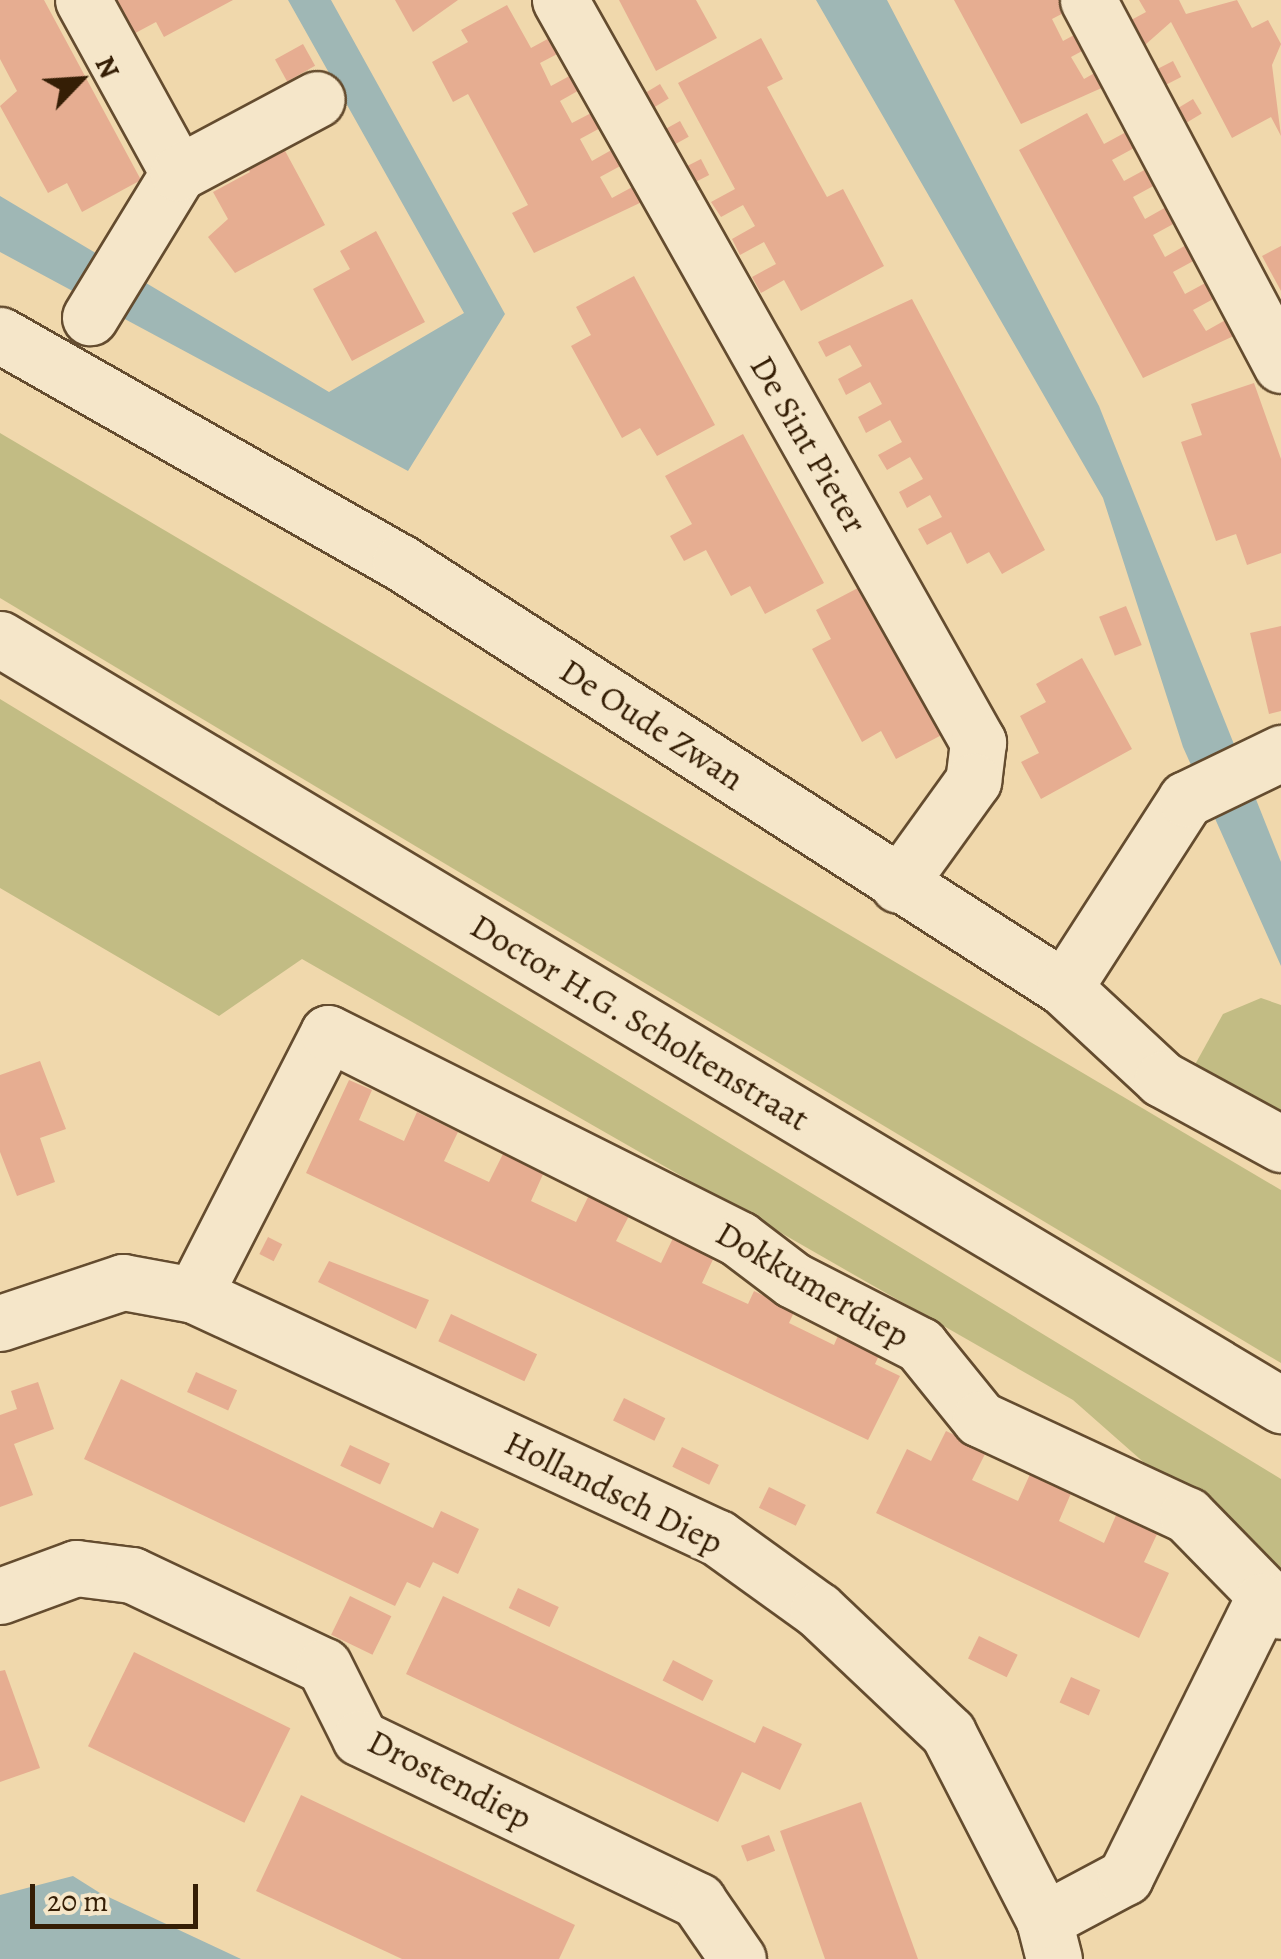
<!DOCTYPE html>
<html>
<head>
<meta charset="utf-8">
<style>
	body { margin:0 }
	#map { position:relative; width:1281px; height:1959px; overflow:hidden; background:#f0d8ac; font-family:Alegreya,serif }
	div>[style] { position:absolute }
	.green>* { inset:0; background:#c2bc84 }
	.water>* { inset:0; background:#9fb7b5 }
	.building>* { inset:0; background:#e6ad91; transform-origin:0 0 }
	.roads { filter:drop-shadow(2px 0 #644c2f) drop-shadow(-2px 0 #644c2f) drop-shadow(0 2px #644c2f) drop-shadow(0 -2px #644c2f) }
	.minor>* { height:55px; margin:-27.5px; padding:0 27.5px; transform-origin:27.5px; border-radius:27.5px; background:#f5e6c9 }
	.secondary>* { height:55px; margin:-27.5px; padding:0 27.5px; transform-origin:27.5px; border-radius:27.5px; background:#f5e6c9 }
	span { translate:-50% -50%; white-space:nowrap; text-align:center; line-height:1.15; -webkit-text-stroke:8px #f5e6c9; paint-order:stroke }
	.street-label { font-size:35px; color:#351e05 }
	.north { position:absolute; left:30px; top:30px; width:100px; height:100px; -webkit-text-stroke:8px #f5e6c9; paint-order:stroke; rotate:65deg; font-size:28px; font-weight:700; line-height:40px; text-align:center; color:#351e05 }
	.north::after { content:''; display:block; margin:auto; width:35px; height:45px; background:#351e05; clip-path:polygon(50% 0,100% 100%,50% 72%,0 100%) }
	.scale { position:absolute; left:30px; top:1884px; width:168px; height:45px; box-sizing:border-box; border:5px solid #351e05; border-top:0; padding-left:12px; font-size:30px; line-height:35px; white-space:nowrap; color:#351e05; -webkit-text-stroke:8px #f5e6c9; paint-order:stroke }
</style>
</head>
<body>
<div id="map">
	<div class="green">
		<i style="clip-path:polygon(0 433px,1281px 1190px,1281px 1363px,0 598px)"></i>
		<i style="clip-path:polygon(0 699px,1281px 1479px,1281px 1568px,1216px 1526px,1073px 1400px,302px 959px,219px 1016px,0 888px)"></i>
		<i style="clip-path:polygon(1261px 998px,1281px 1005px,1281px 1120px,1192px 1070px,1223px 1014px)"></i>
	</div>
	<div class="water">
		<i style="clip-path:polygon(288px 0,331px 0,505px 314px,408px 471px,0 252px,0 196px,329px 392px,464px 313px)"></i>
		<i style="clip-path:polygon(816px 0,887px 0,1099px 406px,1281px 862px,1281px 966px,1183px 747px,1103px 498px)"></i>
		<i style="clip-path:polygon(73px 1876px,100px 1893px,241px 1959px,0 1959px,0 1895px)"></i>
	</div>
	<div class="building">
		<i style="clip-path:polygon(0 0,44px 0,141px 180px,82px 212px,67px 183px,48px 193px,0 106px,17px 91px,0 59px)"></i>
		<i style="clip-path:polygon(106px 0,233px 0,164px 37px,156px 22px,126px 38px)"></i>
		<i style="clip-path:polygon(395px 0,458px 0,413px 32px)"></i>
		<i style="clip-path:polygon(619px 0,696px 0,717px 38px,656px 71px)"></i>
		<i style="clip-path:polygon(954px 0,1071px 0,1075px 7px,1052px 19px,1063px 41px,1087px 28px,1095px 44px,1071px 57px,1084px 79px,1107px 66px,1115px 82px,1021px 124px)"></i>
		<i style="clip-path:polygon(1139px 0,1179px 0,1186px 14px,1237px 0,1252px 28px,1268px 20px,1281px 44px,1272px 65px,1281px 136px,1271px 117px,1232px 138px,1171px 22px,1137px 52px,1122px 25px,1146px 12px)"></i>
		<i style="clip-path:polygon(507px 5px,531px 48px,555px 35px,563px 51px,540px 63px,551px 86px,575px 73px,583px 88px,560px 101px,572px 123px,595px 111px,604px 126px,580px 139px,592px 161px,615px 148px,624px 164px,600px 177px,612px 198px,636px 185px,644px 201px,534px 253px,512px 213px,528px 205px,468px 94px,453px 102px,432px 62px,468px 42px,461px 30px)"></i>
		<i style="clip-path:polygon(761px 38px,783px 79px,767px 87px,807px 161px,827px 197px,843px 189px,884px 266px,801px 311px,784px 280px,761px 293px,752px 277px,776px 264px,764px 242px,740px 255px,732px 239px,755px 226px,743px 205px,721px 217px,711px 202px,735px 189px,678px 83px)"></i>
		<i style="left:303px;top:44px;width:25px;height:32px;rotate:61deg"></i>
		<i style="left:1173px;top:61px;width:18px;height:28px;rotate:63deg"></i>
		<i style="left:660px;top:84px;width:17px;height:27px;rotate:59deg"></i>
		<i style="left:1193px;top:99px;width:17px;height:28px;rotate:59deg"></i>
		<i style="clip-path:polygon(1087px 113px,1104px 144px,1128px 131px,1136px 147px,1112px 160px,1124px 181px,1148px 168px,1157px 184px,1133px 197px,1145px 219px,1168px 206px,1177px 222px,1153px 235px,1165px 257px,1188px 244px,1197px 259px,1173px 272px,1185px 294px,1209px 281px,1217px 297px,1193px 310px,1206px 331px,1229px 318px,1238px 334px,1143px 378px,1019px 150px)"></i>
		<i style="left:680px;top:121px;width:18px;height:28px;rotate:61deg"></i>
		<i style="clip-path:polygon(276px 134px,325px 225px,235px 273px,208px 237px,228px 219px,213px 192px,250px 172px,240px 154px)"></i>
		<i style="left:701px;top:159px;width:18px;height:27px;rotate:63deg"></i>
		<i style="clip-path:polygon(376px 231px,425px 322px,352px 361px,313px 289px,350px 269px,340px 251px)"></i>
		<i style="clip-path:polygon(1281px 246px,1281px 291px,1262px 256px)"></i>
		<i style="clip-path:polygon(634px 276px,715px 425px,657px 456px,640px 428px,622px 438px,571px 346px,591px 335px,576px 307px)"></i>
		<i style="clip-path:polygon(912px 299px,1045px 550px,1002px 574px,989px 552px,967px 564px,951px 532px,927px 545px,918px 529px,942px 517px,930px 495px,907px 508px,899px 492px,923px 479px,910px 457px,887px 470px,878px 455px,902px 442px,890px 420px,866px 433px,858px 417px,882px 404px,870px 382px,846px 395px,838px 379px,862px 366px,850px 345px,826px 357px,818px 342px)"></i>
		<i style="clip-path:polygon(1254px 383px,1281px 459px,1281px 553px,1247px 565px,1236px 534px,1216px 541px,1181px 442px,1202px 435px,1191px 404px)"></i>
		<i style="clip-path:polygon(743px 434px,824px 583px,765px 614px,750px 586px,731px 596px,706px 550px,684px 561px,670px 536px,692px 524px,665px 476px)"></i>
		<i style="clip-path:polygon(875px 579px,955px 728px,896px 759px,881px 731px,862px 742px,812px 649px,831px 639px,816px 610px)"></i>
		<i style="left:1126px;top:606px;width:42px;height:29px;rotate:68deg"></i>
		<i style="clip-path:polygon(1281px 626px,1281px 711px,1269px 714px,1250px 633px)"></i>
		<i style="clip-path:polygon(1082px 658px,1132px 749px,1041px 799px,1021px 762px,1039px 753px,1020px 716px,1046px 702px,1036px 684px)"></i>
		<i style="clip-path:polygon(40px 1061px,66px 1129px,40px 1138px,55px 1182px,17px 1196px,0 1152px,0 1075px)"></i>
		<i style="clip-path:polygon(349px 1080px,372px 1090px,359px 1120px,404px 1141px,417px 1112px,458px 1132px,444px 1161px,489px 1182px,504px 1152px,544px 1172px,531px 1201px,576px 1222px,590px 1193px,631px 1212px,616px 1241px,661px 1263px,675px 1234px,716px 1253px,702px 1283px,748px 1304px,754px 1291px,795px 1310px,789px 1323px,834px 1345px,840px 1331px,881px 1351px,875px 1364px,900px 1376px,868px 1440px,306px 1173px)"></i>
		<i style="left:268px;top:1237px;width:16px;height:19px;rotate:27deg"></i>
		<i style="clip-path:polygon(329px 1261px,429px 1300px,416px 1329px,318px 1282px)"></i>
		<i style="left:451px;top:1314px;width:95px;height:30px;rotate:25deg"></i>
		<i style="left:196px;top:1372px;width:45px;height:22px;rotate:24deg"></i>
		<i style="clip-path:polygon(121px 1379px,433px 1528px,441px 1511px,479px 1529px,458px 1574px,433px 1562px,420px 1588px,407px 1582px,395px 1606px,84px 1459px)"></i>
		<i style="clip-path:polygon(38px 1382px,54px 1429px,14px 1444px,33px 1495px,0 1507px,0 1415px,17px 1409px,11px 1391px)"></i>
		<i style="left:624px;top:1398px;width:46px;height:25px;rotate:26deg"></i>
		<i style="clip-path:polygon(946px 1431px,987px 1450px,972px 1480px,1018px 1501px,1031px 1472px,1072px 1491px,1059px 1521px,1104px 1543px,1117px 1513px,1158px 1532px,1144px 1562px,1169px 1573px,1139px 1638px,876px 1513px,907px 1449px,931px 1461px)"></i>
		<i style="left:350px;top:1445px;width:44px;height:23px;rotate:25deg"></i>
		<i style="left:682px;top:1447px;width:41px;height:22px;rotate:26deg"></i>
		<i style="left:769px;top:1487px;width:41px;height:23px;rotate:26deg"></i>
		<i style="left:518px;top:1588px;width:45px;height:22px;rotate:25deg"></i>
		<i style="left:350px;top:1596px;width:46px;height:43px;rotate:26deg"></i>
		<i style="clip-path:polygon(443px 1596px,755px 1743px,763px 1726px,802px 1744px,780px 1790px,742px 1772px,718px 1822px,406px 1674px)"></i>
		<i style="left:979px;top:1636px;width:43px;height:25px;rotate:26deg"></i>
		<i style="left:134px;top:1652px;width:174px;height:105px;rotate:26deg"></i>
		<i style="left:673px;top:1660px;width:45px;height:23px;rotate:27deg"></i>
		<i style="clip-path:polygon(5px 1670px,40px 1768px,0 1782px,0 1671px)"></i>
		<i style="left:1071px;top:1677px;width:32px;height:28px;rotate:24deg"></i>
		<i style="clip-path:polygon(301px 1795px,575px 1925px,559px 1959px,402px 1959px,256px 1891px)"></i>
		<i style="clip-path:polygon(861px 1802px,918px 1959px,825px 1959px,780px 1831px)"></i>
		<i style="left:769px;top:1835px;width:17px;height:30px;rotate:69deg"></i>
	</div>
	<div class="roads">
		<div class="minor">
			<i style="left:83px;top:0;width:197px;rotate:61.2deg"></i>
			<i style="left:178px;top:173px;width:169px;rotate:121.4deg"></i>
			<i style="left:560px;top:0;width:852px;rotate:60.61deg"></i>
			<i style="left:978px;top:742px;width:39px;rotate:97deg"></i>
			<i style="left:973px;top:781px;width:128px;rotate:125.8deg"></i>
			<i style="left:1088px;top:0;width:413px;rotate:62.1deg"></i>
			<i style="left:178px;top:173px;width:157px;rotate:-28deg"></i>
			<i style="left:0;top:335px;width:460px;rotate:29.6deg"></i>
			<i style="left:400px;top:562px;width:789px;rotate:32.68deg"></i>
			<i style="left:1064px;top:988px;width:134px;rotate:42.9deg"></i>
			<i style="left:1162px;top:1079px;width:136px;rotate:28.6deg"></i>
			<i style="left:1064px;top:988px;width:225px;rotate:-57.2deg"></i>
			<i style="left:1186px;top:799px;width:106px;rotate:-25.8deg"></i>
			<i style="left:194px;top:1295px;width:294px;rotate:-62.9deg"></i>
			<i style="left:328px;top:1033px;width:460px;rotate:26.6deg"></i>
			<i style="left:739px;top:1239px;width:68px;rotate:37.2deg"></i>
			<i style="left:793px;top:1280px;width:143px;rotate:27.1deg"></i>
			<i style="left:920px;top:1345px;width:95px;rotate:51deg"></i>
			<i style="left:980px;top:1419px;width:228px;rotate:24.9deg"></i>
			<i style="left:1187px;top:1515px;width:134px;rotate:45.6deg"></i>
			<i style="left:0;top:1323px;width:130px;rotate:-18.4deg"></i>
			<i style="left:123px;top:1282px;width:72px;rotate:10.4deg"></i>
			<i style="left:194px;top:1295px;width:578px;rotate:24.88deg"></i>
			<i style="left:718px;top:1538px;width:123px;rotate:35.8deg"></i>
			<i style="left:818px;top:1610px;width:179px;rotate:43.4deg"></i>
			<i style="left:948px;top:1733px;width:210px;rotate:62.8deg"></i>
			<i style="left:1044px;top:1920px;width:40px;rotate:75.6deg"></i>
			<i style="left:0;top:1596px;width:81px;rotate:-20.2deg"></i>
			<i style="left:76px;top:1568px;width:56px;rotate:7.1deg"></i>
			<i style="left:132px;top:1575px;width:212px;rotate:25.4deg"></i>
			<i style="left:324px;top:1666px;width:80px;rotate:63.4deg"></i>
			<i style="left:360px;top:1738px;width:375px;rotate:25.7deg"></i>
			<i style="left:698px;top:1901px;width:70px;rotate:55.4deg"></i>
			<i style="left:1044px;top:1920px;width:92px;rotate:-28deg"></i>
			<i style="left:1125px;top:1877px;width:308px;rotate:-63.6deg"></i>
		</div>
		<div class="secondary">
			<i style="left:0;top:639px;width:1493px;rotate:30.88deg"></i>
		</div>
	</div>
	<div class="street-label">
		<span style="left:809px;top:444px;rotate:60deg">De Sint Pieter</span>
		<span style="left:652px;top:724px;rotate:33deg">De Oude Zwan</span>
		<span style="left:640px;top:1022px;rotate:31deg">Doctor H.G. Scholtenstraat</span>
		<span style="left:813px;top:1284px;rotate:30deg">Dokkumerdiep</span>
		<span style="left:614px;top:1492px;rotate:26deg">Hollandsch Diep</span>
		<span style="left:450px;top:1779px;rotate:27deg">Drostendiep</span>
	</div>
	<div class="north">N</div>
	<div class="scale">20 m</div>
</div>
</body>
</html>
